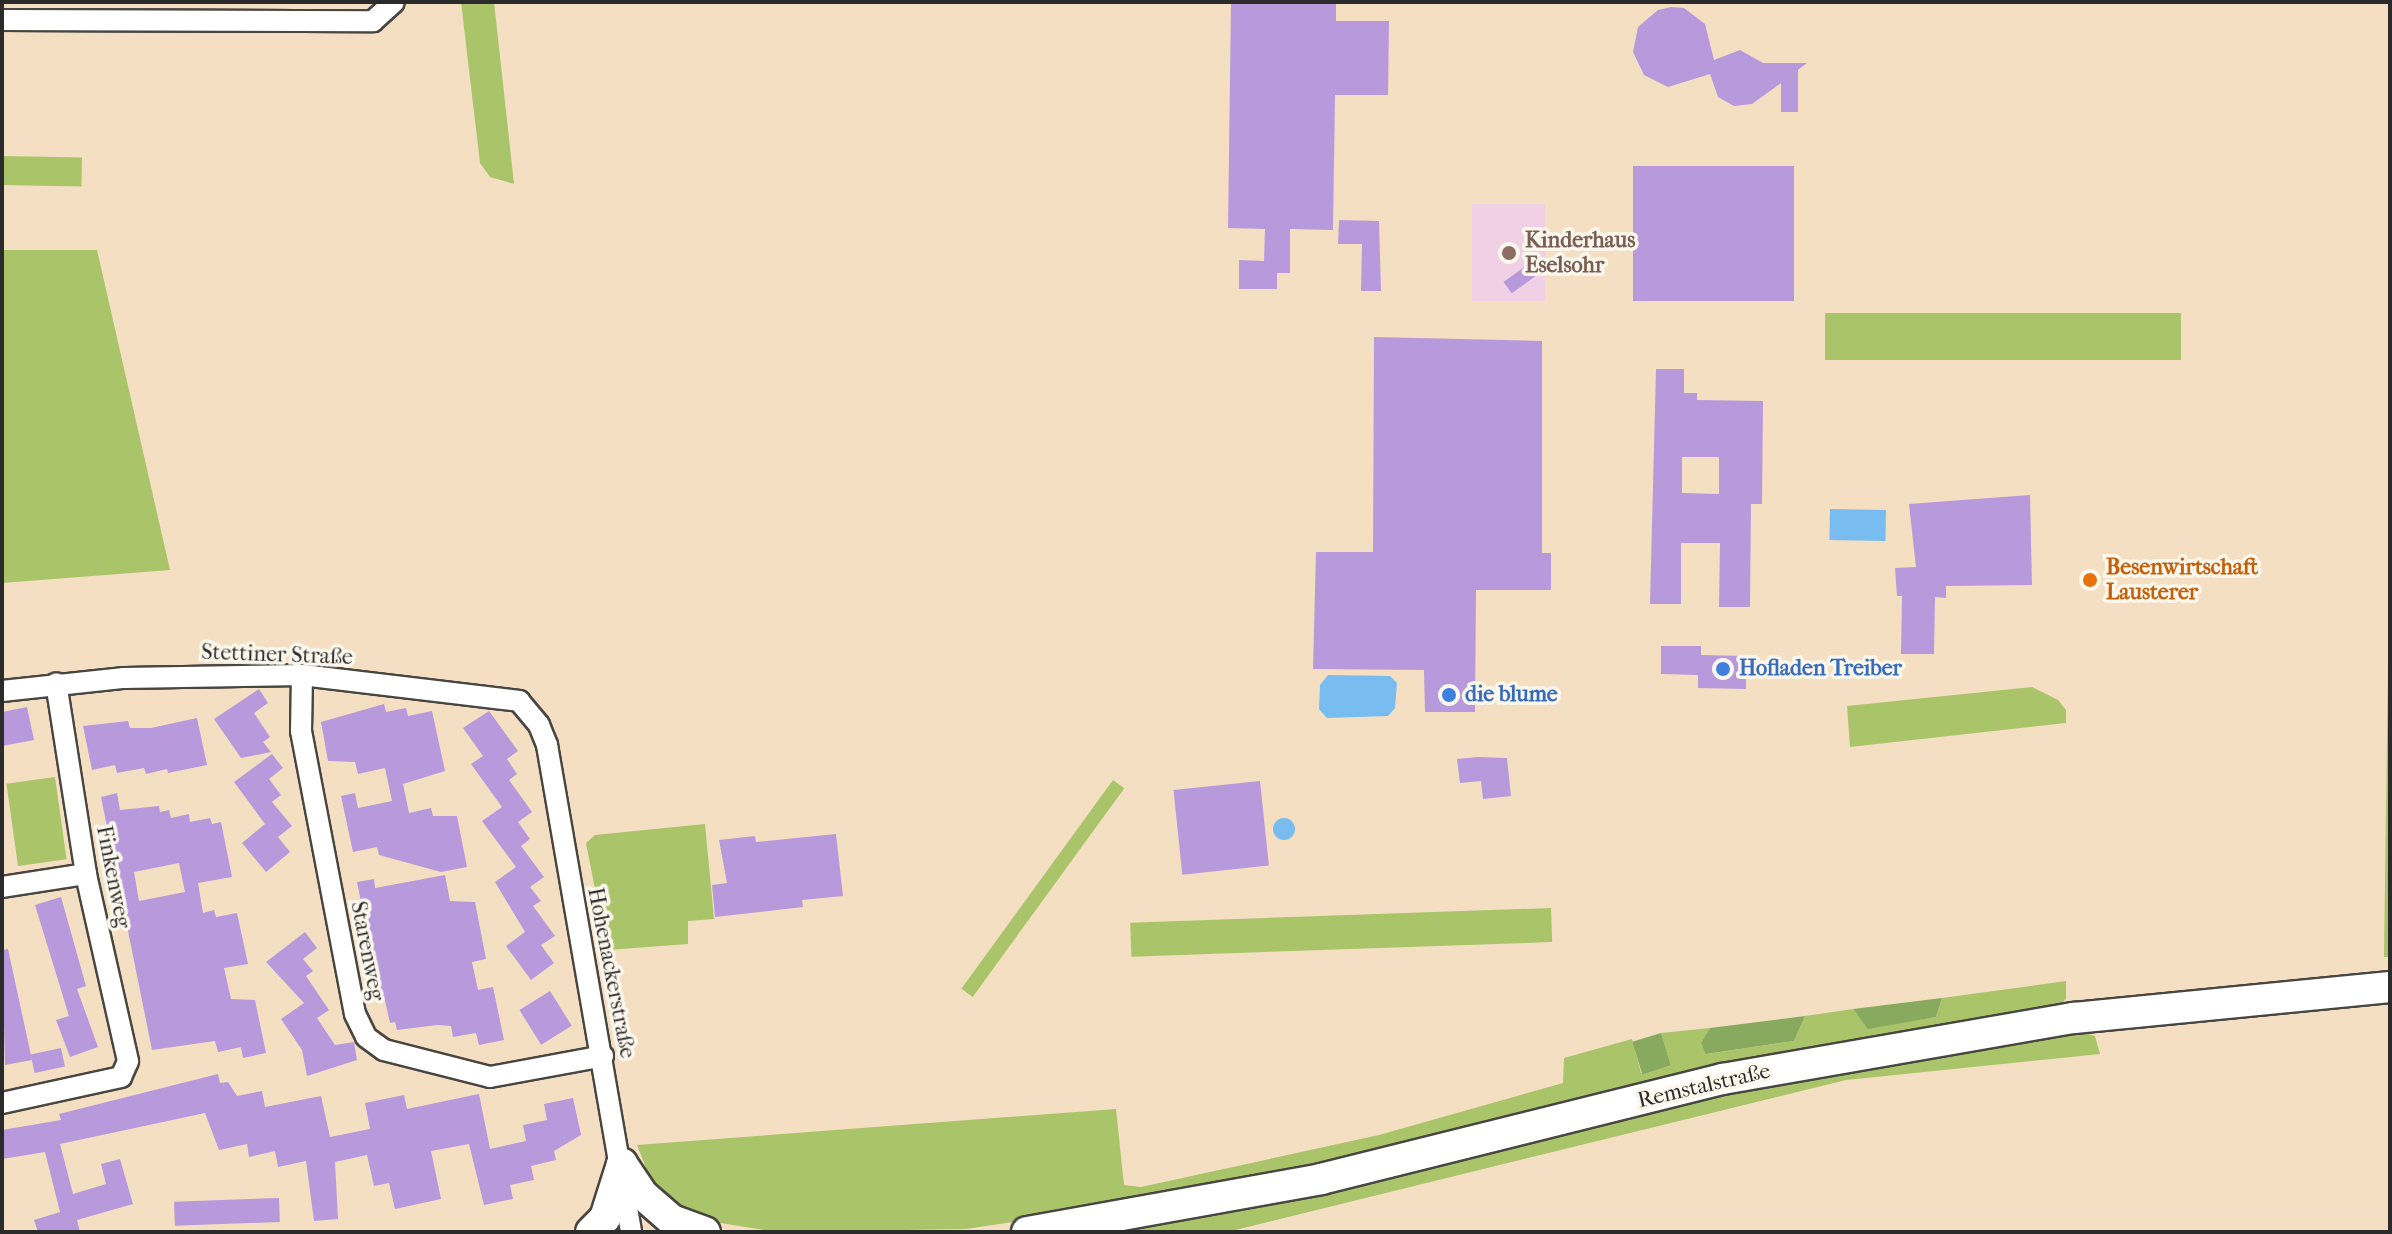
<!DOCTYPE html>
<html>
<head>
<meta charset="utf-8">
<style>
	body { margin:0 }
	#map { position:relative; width:2392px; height:1234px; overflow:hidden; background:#f4dfc3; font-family:"IM FELL French Canon",serif }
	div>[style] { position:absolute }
	.built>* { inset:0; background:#f0d0e5; transform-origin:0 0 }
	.green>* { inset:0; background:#aac46a; transform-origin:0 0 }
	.forest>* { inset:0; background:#87aa5e; transform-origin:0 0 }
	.water>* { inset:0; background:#79bcef; transform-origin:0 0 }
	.round { border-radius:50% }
	.building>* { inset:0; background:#b899dc; transform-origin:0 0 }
	.roads { filter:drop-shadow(2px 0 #494642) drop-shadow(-2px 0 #494642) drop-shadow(0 2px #494642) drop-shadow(0 -2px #494642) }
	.street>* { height:20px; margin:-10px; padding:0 10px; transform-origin:10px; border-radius:10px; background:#fff }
	.secondary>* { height:30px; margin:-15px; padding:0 15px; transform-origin:15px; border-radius:15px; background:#fff }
	.dots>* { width:22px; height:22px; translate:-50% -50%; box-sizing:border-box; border:4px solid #fbf7ec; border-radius:50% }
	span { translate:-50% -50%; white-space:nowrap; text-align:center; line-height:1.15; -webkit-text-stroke:7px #fbf7ec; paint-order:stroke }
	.education-label { font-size:22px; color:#785e54; font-weight:700 }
	.left { translate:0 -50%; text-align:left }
	.food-label { font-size:22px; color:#c56008; font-weight:700 }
	.street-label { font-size:22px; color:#2b2b2b }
	.shop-label { font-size:22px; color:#366cbe; font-weight:700 }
	.frame { position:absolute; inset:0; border:4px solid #2b2b2b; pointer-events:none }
</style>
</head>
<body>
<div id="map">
	<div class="built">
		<i style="left:1545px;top:204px;width:97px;height:73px;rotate:90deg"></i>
	</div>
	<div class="green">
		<i style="clip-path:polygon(461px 2px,494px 2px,514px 184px,490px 177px,480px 163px)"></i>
		<i style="left:2px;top:156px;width:80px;height:29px;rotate:1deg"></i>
		<i style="clip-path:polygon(2px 250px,97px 250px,170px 570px,2px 583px)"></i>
		<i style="left:2181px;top:313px;width:47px;height:356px;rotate:90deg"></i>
		<i style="clip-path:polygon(2388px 661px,2390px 957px,2384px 957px)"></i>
		<i style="clip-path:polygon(2032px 687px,2058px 700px,2066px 710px,2066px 723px,1850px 747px,1847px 706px)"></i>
		<i style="left:55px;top:777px;width:83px;height:49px;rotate:82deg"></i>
		<i style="left:1113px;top:780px;width:14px;height:258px;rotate:36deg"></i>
		<i style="clip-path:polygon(705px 824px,714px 919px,688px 921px,688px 944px,607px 950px,586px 843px,595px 835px)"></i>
		<i style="left:1551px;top:908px;width:34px;height:421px;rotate:88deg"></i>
		<i style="clip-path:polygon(2066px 981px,2066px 999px,2056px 1009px,1918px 1028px,1717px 1068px,1214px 1192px,966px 1229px,776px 1232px,708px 1221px,668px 1201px,649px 1175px,637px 1145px,1116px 1109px,1124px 1185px,1141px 1187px,1379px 1135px,1563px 1083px,1564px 1058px,1632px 1039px,1641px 1073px,1671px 1066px,1661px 1033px,1710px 1028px,1701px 1043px,1707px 1054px,1794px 1041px,1805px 1016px,1853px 1009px,1868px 1028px,1936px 1017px,1942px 998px)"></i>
		<i style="clip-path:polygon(2072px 1029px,2095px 1036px,2100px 1054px,1846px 1080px,1227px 1232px,1097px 1232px,1766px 1078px)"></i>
	</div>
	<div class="forest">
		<i style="clip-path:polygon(1942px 998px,1936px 1017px,1868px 1029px,1853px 1009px)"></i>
		<i style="clip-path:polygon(1805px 1016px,1794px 1041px,1706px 1054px,1701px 1043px,1710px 1028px)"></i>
		<i style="left:1661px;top:1033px;width:34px;height:30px;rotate:73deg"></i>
	</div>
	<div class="water">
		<i style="left:1830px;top:509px;width:56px;height:31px;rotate:1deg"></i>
		<i style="clip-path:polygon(1328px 675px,1390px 676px,1397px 683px,1395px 708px,1388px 716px,1327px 718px,1319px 709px,1320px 685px)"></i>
		<i class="round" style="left:1273px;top:818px;width:22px;height:22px"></i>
	</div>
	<div class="building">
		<i style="clip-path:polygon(1231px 2px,1336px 2px,1336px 21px,1389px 21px,1388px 95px,1335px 95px,1333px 230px,1290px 229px,1290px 273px,1277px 273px,1277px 289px,1239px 289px,1239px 260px,1264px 261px,1265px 229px,1228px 228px)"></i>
		<i style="clip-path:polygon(1671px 7px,1684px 8px,1705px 24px,1714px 60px,1740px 50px,1763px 63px,1807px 63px,1798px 70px,1798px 112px,1781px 112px,1781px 83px,1752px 104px,1734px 106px,1718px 97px,1710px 74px,1668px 87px,1644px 75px,1633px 52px,1638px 27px,1658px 10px)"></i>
		<i style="left:1794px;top:166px;width:135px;height:161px;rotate:90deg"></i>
		<i style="clip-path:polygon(1339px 220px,1379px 221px,1381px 291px,1361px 291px,1362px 244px,1338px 244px)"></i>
		<i style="left:1531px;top:262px;width:14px;height:34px;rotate:54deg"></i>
		<i style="clip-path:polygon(1374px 337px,1542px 341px,1542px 553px,1551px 553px,1551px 590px,1476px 590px,1475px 712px,1425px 712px,1424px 670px,1313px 669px,1316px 552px,1373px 552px)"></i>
		<i style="clip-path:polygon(evenodd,1656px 369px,1684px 369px,1684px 393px,1697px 393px,1697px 400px,1763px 401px,1762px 504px,1751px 504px,1750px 607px,1719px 607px,1720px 543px,1681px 543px,1681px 604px,1650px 604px,1656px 369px,1682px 457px,1719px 457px,1719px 494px,1682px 493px,1682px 457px)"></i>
		<i style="clip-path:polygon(2030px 495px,2032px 585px,1946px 586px,1946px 598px,1935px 597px,1934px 654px,1901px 654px,1902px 596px,1897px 596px,1895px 568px,1916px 567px,1909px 504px)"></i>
		<i style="clip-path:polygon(1661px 646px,1701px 646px,1701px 655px,1746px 656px,1746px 689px,1698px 688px,1698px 675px,1661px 674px)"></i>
		<i style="clip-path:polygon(259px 689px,268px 703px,254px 713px,270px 737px,263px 742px,271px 752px,241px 758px,214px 719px)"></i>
		<i style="clip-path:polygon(384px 704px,386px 712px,406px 708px,408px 716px,432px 711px,445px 771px,403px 784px,409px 813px,431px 808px,433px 816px,457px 816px,467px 867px,441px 872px,379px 855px,377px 847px,353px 852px,341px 796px,355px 793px,358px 808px,392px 801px,385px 768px,358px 774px,355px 762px,328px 761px,321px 722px)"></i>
		<i style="clip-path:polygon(27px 707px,34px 740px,2px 746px,2px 712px)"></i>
		<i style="clip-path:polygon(489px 711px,518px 751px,507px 759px,517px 774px,509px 780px,532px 812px,518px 822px,530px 839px,521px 846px,544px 877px,530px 887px,541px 901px,533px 906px,555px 936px,541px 945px,554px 963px,531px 980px,506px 946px,525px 932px,495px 882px,516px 867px,482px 821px,502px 807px,471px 764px,483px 756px,463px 728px)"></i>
		<i style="clip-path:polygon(197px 718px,207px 765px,168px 773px,167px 769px,146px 774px,144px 768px,117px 773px,115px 765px,92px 770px,83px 726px,128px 721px,130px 728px,151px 728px)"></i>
		<i style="clip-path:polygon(272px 754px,283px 768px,269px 779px,281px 795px,272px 802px,292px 826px,278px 837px,290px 852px,266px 872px,242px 843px,265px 824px,234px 782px)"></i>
		<i style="clip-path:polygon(1478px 757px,1507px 758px,1511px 796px,1483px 799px,1481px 781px,1460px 783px,1457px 759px)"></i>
		<i style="left:1260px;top:781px;width:85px;height:87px;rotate:84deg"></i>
		<i style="clip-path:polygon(evenodd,117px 793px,120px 810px,159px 806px,160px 812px,169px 810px,171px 818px,189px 814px,190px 822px,210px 818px,212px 824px,221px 822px,232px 877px,198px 883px,203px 913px,214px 910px,216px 917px,237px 913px,248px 964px,224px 968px,231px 999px,255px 1000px,266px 1053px,243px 1058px,241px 1047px,218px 1052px,215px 1041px,152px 1050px,101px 797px,117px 793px,179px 863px,185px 892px,139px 901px,134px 872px,179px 863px)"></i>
		<i style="clip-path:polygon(836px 834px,843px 896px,802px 900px,803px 907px,715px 917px,712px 885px,727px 883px,719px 840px,755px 836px,756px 842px)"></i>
		<i style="clip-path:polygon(445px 875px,450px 901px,475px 902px,486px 959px,472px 962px,478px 990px,493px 987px,504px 1040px,479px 1045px,476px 1033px,453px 1037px,451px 1026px,437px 1025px,397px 1030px,395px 1022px,390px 1023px,384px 996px,380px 997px,357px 882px,374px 879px,375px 888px)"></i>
		<i style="clip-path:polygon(61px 897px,86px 986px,77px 989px,98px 1047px,70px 1057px,56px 1020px,69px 1016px,35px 905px)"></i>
		<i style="clip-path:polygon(305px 932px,317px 948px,303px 959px,313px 971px,306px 976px,329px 1010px,317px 1018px,335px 1045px,354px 1042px,357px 1060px,307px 1076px,302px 1050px,281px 1019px,304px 1003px,266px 962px)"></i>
		<i style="clip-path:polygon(8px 949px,32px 1060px,5px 1065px,2px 950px)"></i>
		<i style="left:550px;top:991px;width:41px;height:36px;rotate:58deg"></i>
		<i style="left:61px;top:1048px;width:19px;height:31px;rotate:78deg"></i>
		<i style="clip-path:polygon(218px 1074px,220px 1083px,228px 1082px,237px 1096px,262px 1091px,265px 1107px,321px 1096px,330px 1137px,370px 1129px,365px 1103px,404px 1095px,407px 1109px,479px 1094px,490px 1149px,526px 1141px,523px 1125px,547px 1120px,544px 1104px,573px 1098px,581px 1135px,554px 1151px,556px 1160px,531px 1166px,534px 1180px,510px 1185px,513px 1199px,484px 1205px,469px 1144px,431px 1151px,441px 1199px,395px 1209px,389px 1183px,374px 1186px,367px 1155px,335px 1162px,338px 1219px,314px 1221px,306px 1161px,278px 1167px,275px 1151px,249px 1157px,247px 1144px,219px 1150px,205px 1113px,60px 1144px,73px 1194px,106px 1184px,101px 1164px,120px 1159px,133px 1204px,77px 1220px,80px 1232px,38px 1232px,34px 1220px,60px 1212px,45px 1152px,2px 1159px,2px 1130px,61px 1120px,59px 1114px)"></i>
		<i style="left:279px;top:1198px;width:24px;height:105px;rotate:88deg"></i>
	</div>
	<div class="roads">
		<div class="street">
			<i style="left:2px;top:20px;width:371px;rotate:0.2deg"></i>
			<i style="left:373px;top:21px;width:28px;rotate:-42deg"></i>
			<i style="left:302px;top:675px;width:56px;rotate:91deg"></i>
			<i style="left:301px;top:731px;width:288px;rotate:79.2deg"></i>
			<i style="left:355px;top:1014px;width:25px;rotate:64deg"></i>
			<i style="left:366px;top:1037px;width:22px;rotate:36deg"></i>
			<i style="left:384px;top:1050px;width:109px;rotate:14.3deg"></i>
			<i style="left:490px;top:1077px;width:115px;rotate:-10.5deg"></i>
			<i style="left:2px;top:691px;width:123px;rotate:-6.1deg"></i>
			<i style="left:124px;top:678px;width:178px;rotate:-1deg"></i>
			<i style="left:302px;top:675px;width:219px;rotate:6.8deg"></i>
			<i style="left:519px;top:701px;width:31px;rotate:50deg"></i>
			<i style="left:539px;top:725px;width:22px;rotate:68deg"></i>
			<i style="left:547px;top:745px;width:494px;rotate:80.2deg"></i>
			<i style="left:2px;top:887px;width:85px;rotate:-8.8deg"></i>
			<i style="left:2px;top:1103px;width:122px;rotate:-12.3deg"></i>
			<i style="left:121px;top:1077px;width:17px;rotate:-66deg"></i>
			<i style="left:128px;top:1061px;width:192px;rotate:-102.7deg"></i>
			<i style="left:86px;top:874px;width:193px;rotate:-98.9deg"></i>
		</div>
		<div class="secondary">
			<i style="left:622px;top:1164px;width:37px;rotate:56deg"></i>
			<i style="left:643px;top:1195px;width:38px;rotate:41deg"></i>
			<i style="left:672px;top:1220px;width:35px;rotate:20deg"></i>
			<i style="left:591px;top:1232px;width:20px;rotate:-45deg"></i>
			<i style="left:605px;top:1218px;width:57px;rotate:-72.5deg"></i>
			<i style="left:1027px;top:1232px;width:299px;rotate:-10.2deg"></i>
			<i style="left:1321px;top:1179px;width:414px;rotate:-14deg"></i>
			<i style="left:1723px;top:1079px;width:356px;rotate:-9.9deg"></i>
			<i style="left:2074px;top:1018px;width:318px;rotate:-5.6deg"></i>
		</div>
	</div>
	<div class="dots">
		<i style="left:1509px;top:253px;background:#8d6e63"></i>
		<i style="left:2090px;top:580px;background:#e8710a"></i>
		<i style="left:1723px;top:669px;background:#3f7fe0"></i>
		<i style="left:1449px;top:695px;background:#3f7fe0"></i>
	</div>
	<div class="education-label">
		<span class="left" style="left:1525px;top:253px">Kinderhaus<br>Eselsohr</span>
	</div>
	<div class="food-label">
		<span class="left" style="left:2106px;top:580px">Besenwirtschaft<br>Lausterer</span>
	</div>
	<div class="street-label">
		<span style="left:277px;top:655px;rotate:2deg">Stettiner Straße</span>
		<span style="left:113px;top:877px;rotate:79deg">Finkenweg</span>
		<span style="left:367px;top:951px;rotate:79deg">Starenweg</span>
		<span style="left:611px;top:973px;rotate:79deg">Hohenackerstraße</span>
		<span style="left:1704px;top:1086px;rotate:-13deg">Remstalstraße</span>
	</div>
	<div class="shop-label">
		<span class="left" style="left:1739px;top:669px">Hofladen Treiber</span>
		<span class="left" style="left:1465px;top:695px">die blume</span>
	</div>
	<div class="frame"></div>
</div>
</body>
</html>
